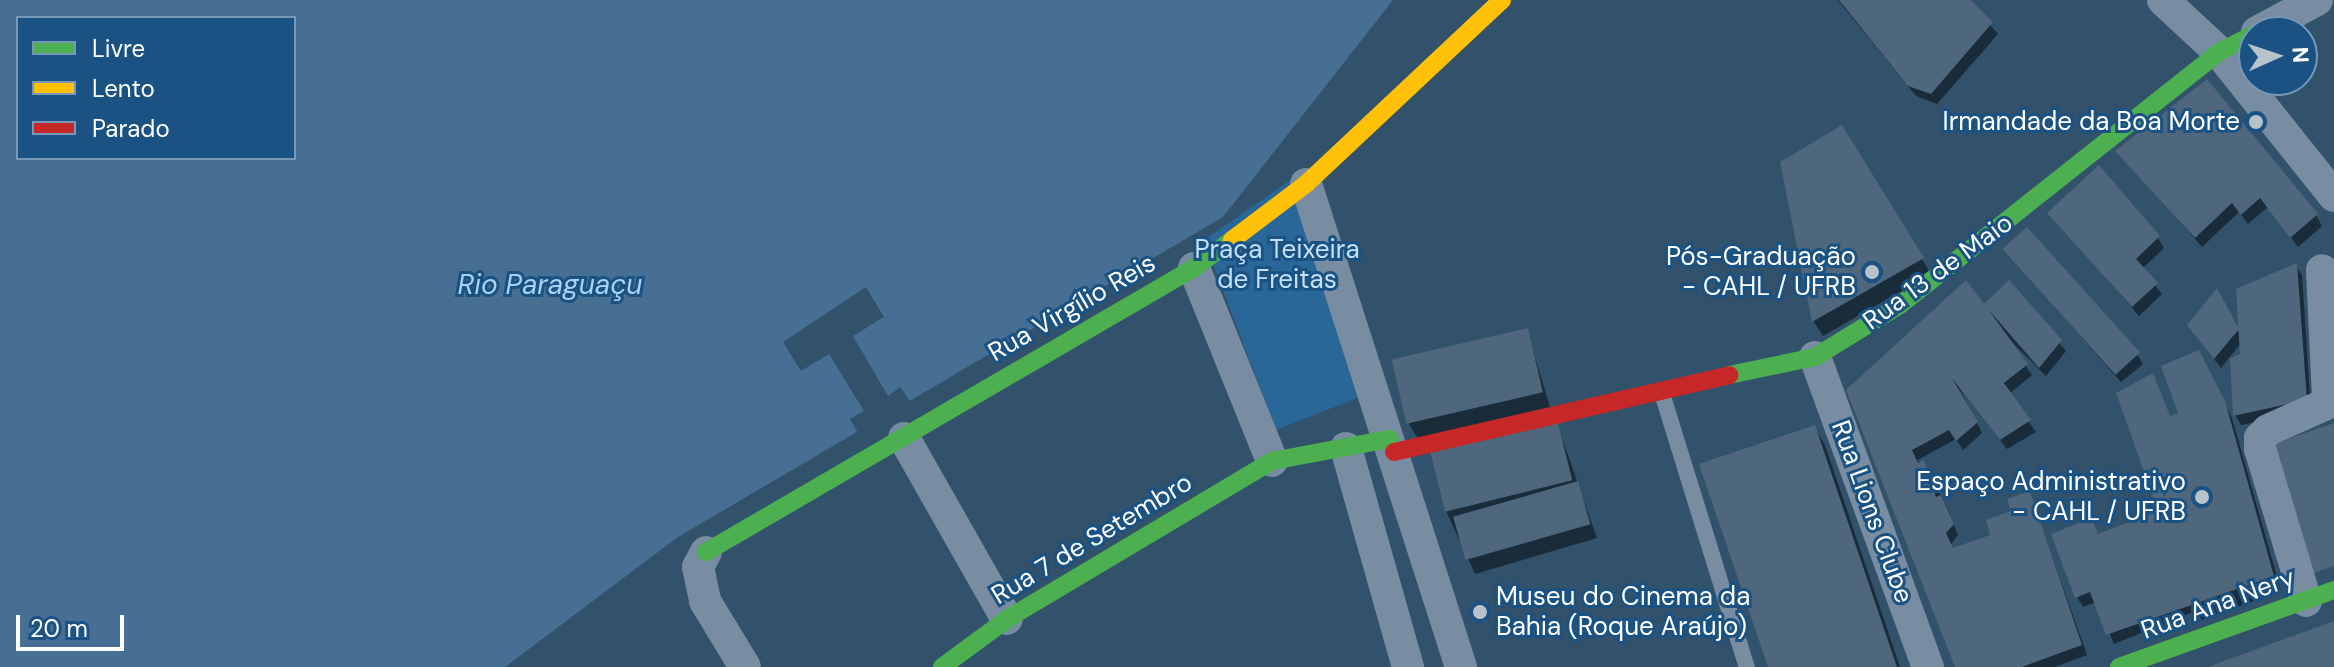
<!DOCTYPE html>
<html>
<head>
<meta charset="utf-8">
<style>
	body { margin:0 }
	#map { position:relative; width:2334px; height:667px; overflow:hidden; background:#32516b; font-family:"DM Sans",sans-serif }
	div>[style] { position:absolute }
	.green>* { inset:0; background:#2a6799 }
	.water>* { inset:0; background:#476f93 }
	.pier>* { inset:0; background:#32516b }
	.shadow>* { inset:0; background:#0007 }
	.building>* { inset:0; background:#4e677c; transform-origin:0 0 }
	.lane>* { height:16px; margin:-8px; padding:0 8px; transform-origin:8px; border-radius:8px; background:#788da1 }
	.street>* { height:32px; margin:-16px; padding:0 16px; transform-origin:16px; border-radius:16px; background:#788da1 }
	.fast>* { height:18px; margin:-9px; padding:0 9px; transform-origin:9px; border-radius:9px; background:#4caf50 }
	.slow>* { height:18px; margin:-9px; padding:0 9px; transform-origin:9px; border-radius:9px; background:#ffc107 }
	.jam>* { height:18px; margin:-9px; padding:0 9px; transform-origin:9px; border-radius:9px; background:#c62828 }
	.dots>* { width:22px; height:22px; translate:-50% -50%; box-sizing:border-box; border:4px solid #1a5283; border-radius:50% }
	span { translate:-50% -50%; white-space:nowrap; text-align:center; line-height:1.15; -webkit-text-stroke:6px #1a5283; paint-order:stroke }
	.poi-label { font-size:26px; color:#fff }
	.right { translate:-100% -50%; text-align:right }
	.left { translate:0 -50%; text-align:left }
	.park-label { font-size:26px; color:#c4e0f8 }
	.street-label { font-size:26px; color:#fff }
	.water-label { font-size:28px; color:#aad2f3; font-style:italic }
	.legend { position:absolute; left:16px; top:16px; width:280px; height:144px; box-sizing:border-box; background:#1a5283; border:2px solid #7697b5; margin:0; padding:10px 14px; list-style:none; font-size:24px; color:#fff }
	.legend li { display:flex; align-items:center; gap:16px; height:40px }
	.legend b { width:40px; border:2px solid #7697b5 }
	.north { position:absolute; left:2238px; top:16px; width:80px; height:80px; box-sizing:border-box; background:#1a5283; border:2px solid #7697b5; border-radius:50%; rotate:87deg; font-size:22px; font-weight:700; line-height:32px; text-align:center; color:#fff }
	.north::after { content:''; display:block; margin:auto; width:28px; height:36px; background:#b7c2cb; clip-path:polygon(50% 0,100% 100%,50% 72%,0 100%) }
	.scale { position:absolute; left:16px; top:615px; width:108px; height:36px; box-sizing:border-box; border:4px solid #fff; border-top:0; padding-left:10px; font-size:24px; line-height:28px; white-space:nowrap; color:#fff; -webkit-text-stroke:6px #1a5283; paint-order:stroke }
</style>
</head>
<body>
<div id="map">
	<div class="green">
		<i style="clip-path:polygon(1308px 168px,1380px 389px,1276px 430px,1204px 240px)"></i>
	</div>
	<div class="water">
		<i style="clip-path:polygon(evenodd,0 0,1393px 0,1223px 217px,678px 537px,505px 667px,0 667px,0 0,18px 18px,294px 18px,294px 158px,18px 158px,18px 18px)"></i>
	</div>
	<div class="pier">
		<i style="clip-path:polygon(866px 287px,884px 317px,853px 336px,888px 396px,900px 387px,912px 404px,859px 435px,850px 419px,864px 411px,829px 354px,801px 371px,783px 342px)"></i>
	</div>
	<div class="shadow">
		<i style="clip-path:polygon(1838px 0,1968px 0,1998px 34px,1937px 104px,1916px 96px)"></i>
		<i style="clip-path:polygon(1842px 127px,1931px 274px,1823px 336px,1814px 322px,1782px 163px)"></i>
		<i style="clip-path:polygon(2118px 151px,2316px 215px,2322px 226px,2298px 247px,2268px 207px,2248px 224px,2239px 212px,2202px 247px)"></i>
		<i style="clip-path:polygon(2050px 213px,2158px 238px,2164px 248px,2142px 269px,2162px 294px,2139px 316px)"></i>
		<i style="clip-path:polygon(2004px 249px,2137px 354px,2143px 364px,2121px 382px)"></i>
		<i style="clip-path:polygon(2296px 266px,2302px 275px,2311px 410px,2241px 425px,2235px 415px,2241px 343px,2221px 368px,2196px 336px,2217px 292px,2241px 337px)"></i>
		<i style="clip-path:polygon(2009px 283px,2066px 351px,2046px 376px,2003px 333px,2032px 375px,2009px 394px,2036px 432px,2007px 449px,1959px 387px,1982px 433px,1963px 450px,1956px 439px,1916px 461px,1923px 463px,1947px 507px,1958px 535px,1951px 544px,1954px 550px,1993px 536px,2030px 494px,2087px 655px,2055px 667px,1957px 667px,1849px 390px,1984px 307px)"></i>
		<i style="clip-path:polygon(1527px 331px,1550px 407px,1418px 439px,1409px 424px)"></i>
		<i style="clip-path:polygon(2205px 363px,2232px 418px,2281px 591px,2202px 620px,2196px 611px,2114px 644px,2096px 602px,2083px 607px,2077px 597px,2091px 520px,2099px 535px,2162px 520px,2170px 418px,2182px 415px)"></i>
		<i style="clip-path:polygon(1556px 421px,1597px 538px,1475px 574px,1446px 511px,1432px 452px)"></i>
		<i style="clip-path:polygon(1814px 427px,1825px 445px,1900px 667px,1770px 667px)"></i>
	</div>
	<div class="building">
		<i style="clip-path:polygon(1839px 0,1971px 0,1993px 22px,1931px 94px,1908px 86px)"></i>
		<i style="clip-path:polygon(2207px 79px,2318px 214px,2290px 238px,2260px 198px,2241px 215px,2232px 203px,2195px 238px,2115px 151px)"></i>
		<i style="clip-path:polygon(1842px 125px,1924px 258px,1812px 322px,1780px 162px)"></i>
		<i style="clip-path:polygon(2099px 165px,2160px 236px,2136px 259px,2158px 283px,2132px 307px,2047px 213px)"></i>
		<i style="left:2027px;top:227px;width:169px;height:33px;rotate:48deg"></i>
		<i style="clip-path:polygon(2297px 263px,2307px 400px,2233px 416px,2230px 358px,2240px 354px,2236px 289px)"></i>
		<i style="clip-path:polygon(1966px 280px,1984px 304px,2009px 280px,2062px 340px,2039px 368px,1988px 309px,2028px 364px,2004px 383px,2031px 420px,2000px 440px,1952px 378px,1978px 422px,1956px 441px,1949px 430px,1912px 450px,1918px 463px,1924px 460px,1936px 497px,1941px 495px,1954px 524px,1946px 533px,1953px 548px,1990px 535px,1986px 520px,2011px 511px,2007px 499px,2030px 491px,2082px 645px,2022px 667px,1955px 667px,1846px 390px)"></i>
		<i style="clip-path:polygon(2217px 288px,2239px 329px,2214px 359px,2187px 325px)"></i>
		<i style="left:1528px;top:328px;width:66px;height:140px;rotate:77deg"></i>
		<i style="clip-path:polygon(2199px 350px,2225px 401px,2274px 576px,2106px 635px,2090px 592px,2075px 598px,2051px 534px,2092px 518px,2098px 534px,2158px 511px,2116px 393px,2153px 373px,2170px 416px,2178px 413px,2161px 366px)"></i>
		<i style="left:1557px;top:419px;width:63px;height:131px;rotate:76deg"></i>
		<i style="clip-path:polygon(2334px 423px,2334px 566px,2314px 573px,2270px 445px)"></i>
		<i style="clip-path:polygon(1815px 425px,1897px 667px,1768px 667px,1699px 464px)"></i>
		<i style="left:1578px;top:481px;width:45px;height:130px;rotate:74deg"></i>
		<i style="clip-path:polygon(2334px 621px,2334px 667px,2210px 667px,2210px 666px)"></i>
	</div>
	<div class="lane">
		<i style="left:1661px;top:390px;width:290px;rotate:72.8deg"></i>
	</div>
	<div class="street">
		<i style="left:2163px;top:0;width:76px;rotate:42.9deg"></i>
		<i style="left:2219px;top:52px;width:184px;rotate:51.4deg"></i>
		<i style="left:2257px;top:32px;width:68px;rotate:-28.1deg"></i>
		<i style="left:1306px;top:184px;width:507px;rotate:72.21deg"></i>
		<i style="left:1194px;top:268px;width:208px;rotate:68deg"></i>
		<i style="left:1815px;top:357px;width:330px;rotate:70deg"></i>
		<i style="left:904px;top:438px;width:208px;rotate:60.4deg"></i>
		<i style="left:1346px;top:448px;width:228px;rotate:74.2deg"></i>
		<i style="left:706px;top:552px;width:17px;rotate:118deg"></i>
		<i style="left:698px;top:567px;width:35px;rotate:78deg"></i>
		<i style="left:705px;top:601px;width:77px;rotate:58.8deg"></i>
		<i style="left:2306px;top:601px;width:159px;rotate:-106.8deg"></i>
		<i style="left:2260px;top:449px;width:11px;rotate:-90deg"></i>
		<i style="left:2260px;top:438px;width:11px;rotate:-45deg"></i>
		<i style="left:2268px;top:430px;width:61px;rotate:-24.1deg"></i>
		<i style="left:2324px;top:405px;width:8px;rotate:-60deg"></i>
		<i style="left:2328px;top:398px;width:128px;rotate:-92.7deg"></i>
	</div>
	<div class="fast">
		<i style="left:1729px;top:375px;width:88px;rotate:-11.8deg"></i>
		<i style="left:1815px;top:357px;width:100px;rotate:-31.5deg"></i>
		<i style="left:1900px;top:305px;width:407px;rotate:-38.4deg"></i>
		<i style="left:2219px;top:52px;width:39px;rotate:-27deg"></i>
		<i style="left:706px;top:552px;width:565px;rotate:-30.2deg"></i>
		<i style="left:1194px;top:268px;width:47px;rotate:-36.4deg"></i>
		<i style="left:942px;top:667px;width:81px;rotate:-36.4deg"></i>
		<i style="left:1007px;top:619px;width:309px;rotate:-30.8deg"></i>
		<i style="left:1272px;top:461px;width:120px;rotate:-10.6deg"></i>
		<i style="left:2119px;top:667px;width:228px;rotate:-19.7deg"></i>
	</div>
	<div class="slow">
		<i style="left:1232px;top:240px;width:93px;rotate:-37.1deg"></i>
		<i style="left:1306px;top:184px;width:269px;rotate:-43.2deg"></i>
	</div>
	<div class="jam">
		<i style="left:1394px;top:452px;width:344px;rotate:-12.9deg"></i>
	</div>
	<div class="dots">
		<i style="left:2256px;top:122px;background:#b7c2cb"></i>
		<i style="left:1872px;top:272px;background:#b7c2cb"></i>
		<i style="left:2202px;top:497px;background:#b7c2cb"></i>
		<i style="left:1480px;top:612px;background:#b7c2cb"></i>
	</div>
	<div class="poi-label">
		<span class="right" style="left:2240px;top:122px">Irmandade da Boa Morte</span>
		<span class="right" style="left:1856px;top:272px">Pós-Graduação<br>- CAHL / UFRB</span>
		<span class="right" style="left:2186px;top:497px">Espaço Administrativo<br>- CAHL / UFRB</span>
		<span class="left" style="left:1496px;top:612px">Museu do Cinema da<br>Bahia (Roque Araújo)</span>
	</div>
	<div class="park-label">
		<span style="left:1277px;top:265px">Praça Teixeira<br>de Freitas</span>
	</div>
	<div class="street-label">
		<span style="left:1938px;top:272px;rotate:-36deg">Rua 13 de Maio</span>
		<span style="left:1072px;top:308px;rotate:-30deg">Rua Virgílio Reis</span>
		<span style="left:1872px;top:512px;rotate:70deg">Rua Lions Clube</span>
		<span style="left:1092px;top:539px;rotate:-31deg">Rua 7 de Setembro</span>
		<span style="left:2218px;top:604px;rotate:-20deg">Rua Ana Nery</span>
	</div>
	<div class="water-label">
		<span style="left:550px;top:285px">Rio Paraguaçu</span>
	</div>
	<ul class="legend">
	<li><b style="height:10px;background:#4caf50"></b>Livre</li>
	<li><b style="height:10px;background:#ffc107"></b>Lento</li>
	<li><b style="height:10px;background:#c62828"></b>Parado</li>
	</ul>
	<div class="north">N</div>
	<div class="scale">20 m</div>
</div>
</body>
</html>
